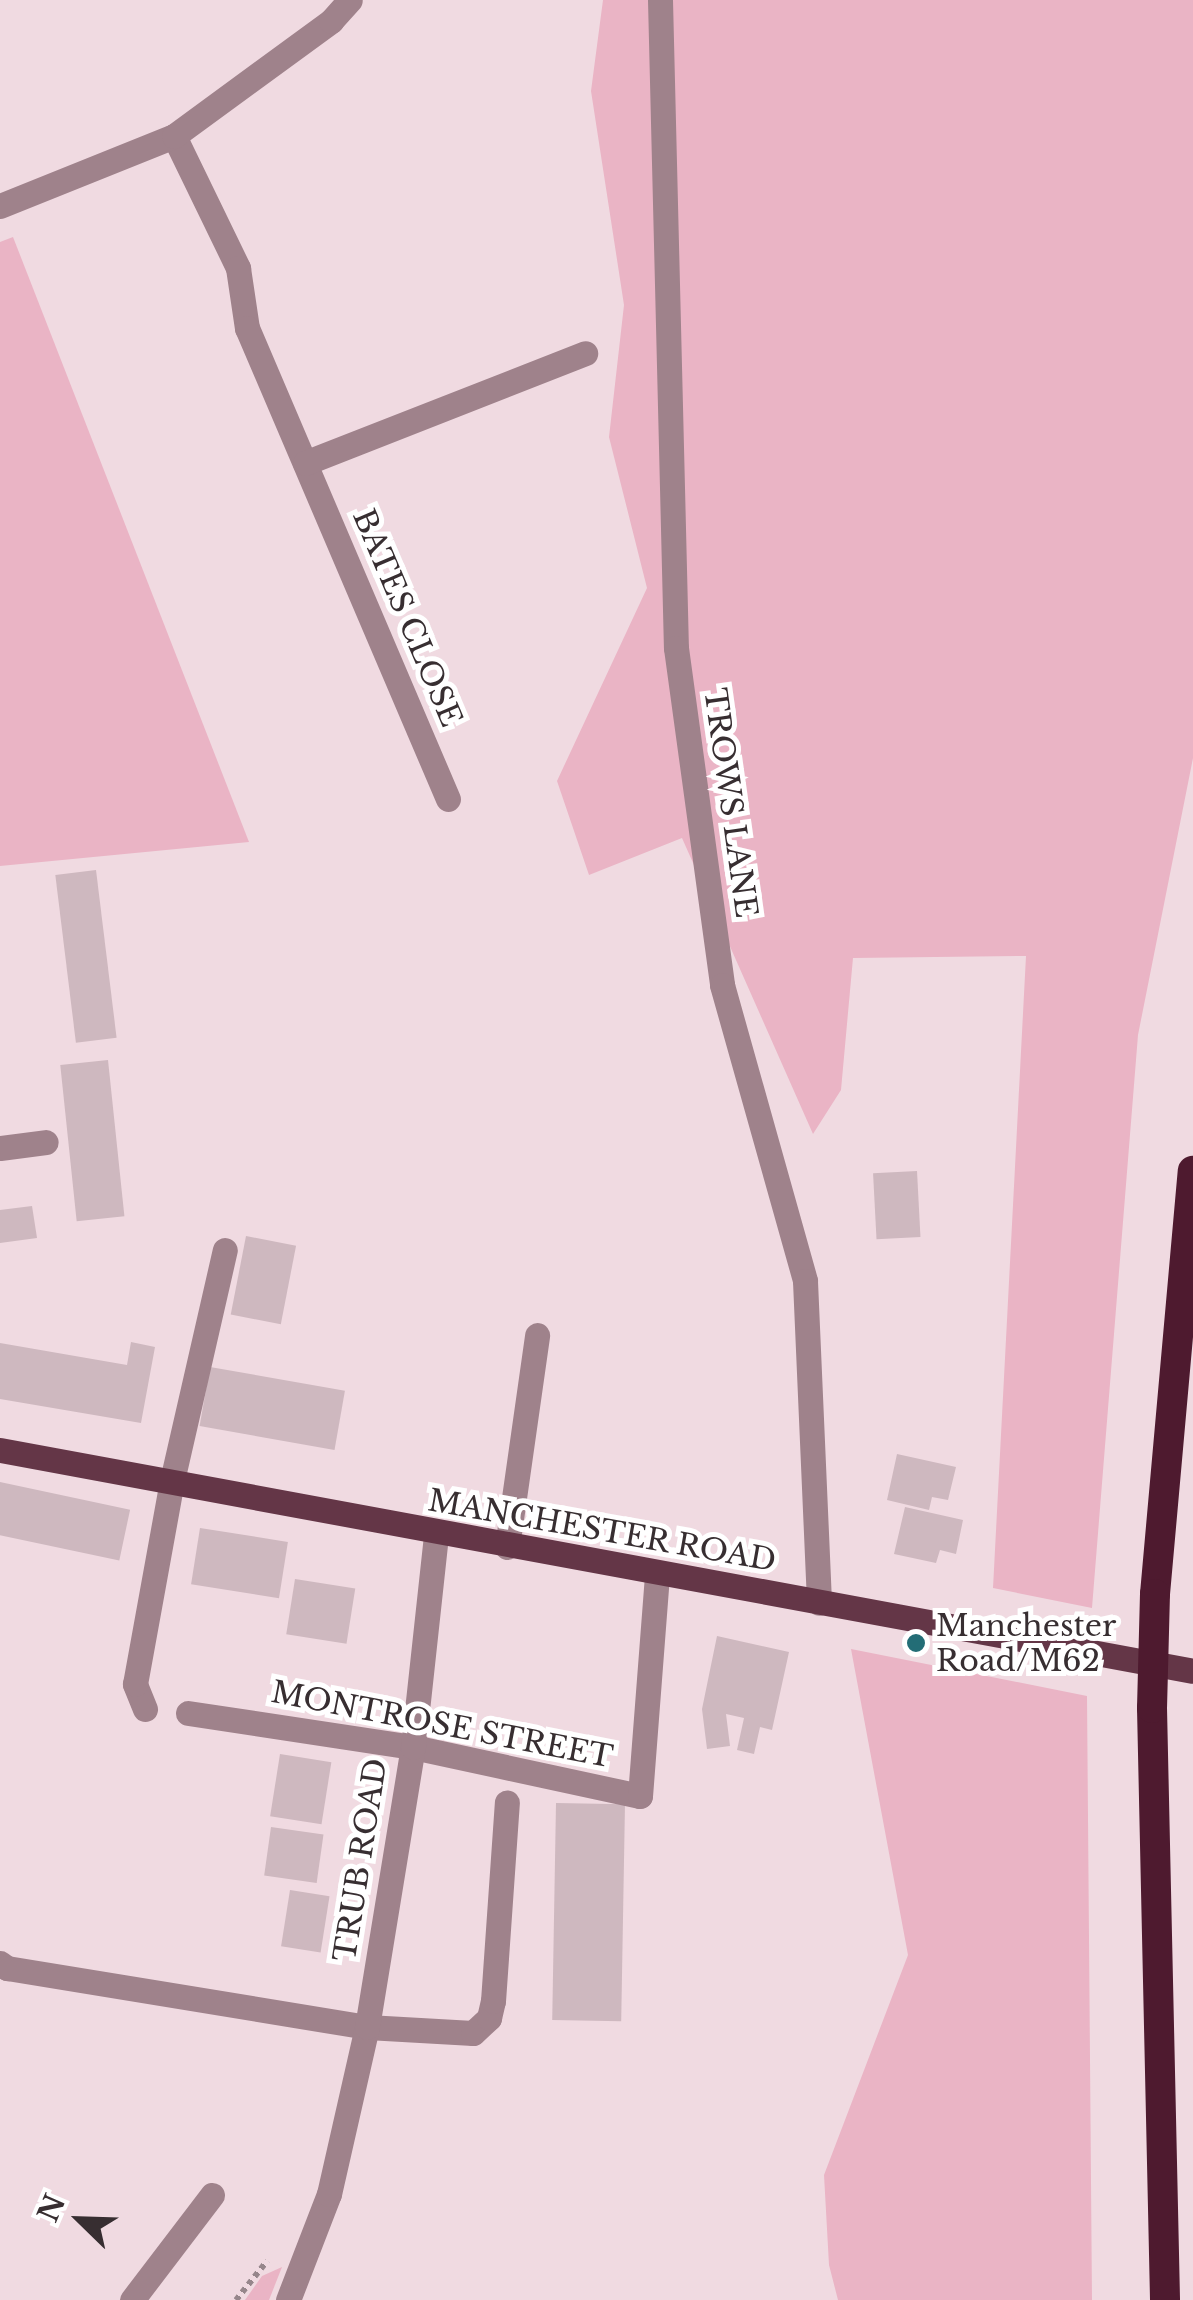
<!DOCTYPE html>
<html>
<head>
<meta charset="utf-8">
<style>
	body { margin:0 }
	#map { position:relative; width:1193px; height:2300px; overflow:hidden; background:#f0dae1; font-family:"Libre Baskerville",serif }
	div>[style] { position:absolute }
	.green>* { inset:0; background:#eab4c5 }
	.building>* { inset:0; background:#ceb8bf; transform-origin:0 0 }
	.path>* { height:6px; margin-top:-3px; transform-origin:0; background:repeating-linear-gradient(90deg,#96868b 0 5px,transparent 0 10px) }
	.minor>* { height:25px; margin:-12.5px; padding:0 12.5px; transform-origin:12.5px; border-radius:12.5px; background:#9f828b }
	.major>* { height:25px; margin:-12.5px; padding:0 12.5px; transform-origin:12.5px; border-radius:12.5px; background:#643647 }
	.highway>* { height:30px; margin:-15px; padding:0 15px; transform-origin:15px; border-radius:15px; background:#4e1a2f }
	.highway-bridge>* { height:30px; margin:-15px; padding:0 15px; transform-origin:15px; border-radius:15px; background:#4e1a2f }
	.dots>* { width:28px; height:28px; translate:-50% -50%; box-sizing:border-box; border:5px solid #fff; border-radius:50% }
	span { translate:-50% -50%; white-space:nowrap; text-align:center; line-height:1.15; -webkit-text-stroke:10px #fff; paint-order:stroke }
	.street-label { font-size:30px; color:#372e31 }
	.poi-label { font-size:30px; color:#372e31 }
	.left { translate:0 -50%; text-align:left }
	.north { position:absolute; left:30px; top:2170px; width:100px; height:100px; -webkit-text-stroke:8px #fff; paint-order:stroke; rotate:293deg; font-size:28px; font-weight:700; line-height:40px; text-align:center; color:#372e31 }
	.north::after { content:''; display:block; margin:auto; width:35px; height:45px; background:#372e31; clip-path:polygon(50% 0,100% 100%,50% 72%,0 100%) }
</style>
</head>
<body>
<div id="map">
	<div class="green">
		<i style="clip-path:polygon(603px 0,1193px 0,1193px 758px,1138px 1035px,1092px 1608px,993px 1588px,1026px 956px,853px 958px,841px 1090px,813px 1134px,682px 838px,589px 875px,557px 781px,647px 588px,609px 437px,624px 305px,591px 91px)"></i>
		<i style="clip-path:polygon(13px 237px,249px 842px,0 866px,0 242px)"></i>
		<i style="clip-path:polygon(851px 1649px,1087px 1696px,1092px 2300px,838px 2300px,829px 2265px,824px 2175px,908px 1955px)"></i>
		<i style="clip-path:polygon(282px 2267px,269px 2300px,245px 2300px,262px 2276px)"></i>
	</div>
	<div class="building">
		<i style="left:96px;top:870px;width:169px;height:41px;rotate:83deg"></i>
		<i style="left:108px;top:1060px;width:157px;height:48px;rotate:84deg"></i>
		<i style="left:917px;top:1171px;width:66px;height:44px;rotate:87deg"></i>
		<i style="clip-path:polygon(32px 1206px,37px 1238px,0 1243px,0 1210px)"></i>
		<i style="left:246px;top:1236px;width:51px;height:80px;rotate:11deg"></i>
		<i style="clip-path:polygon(131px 1342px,155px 1347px,141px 1423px,0 1399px,0 1343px,127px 1365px)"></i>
		<i style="left:210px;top:1367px;width:137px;height:60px;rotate:10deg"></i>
		<i style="clip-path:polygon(897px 1454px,956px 1467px,948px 1500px,932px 1497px,929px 1510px,887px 1500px)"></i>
		<i style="left:0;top:1482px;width:133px;height:52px;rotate:12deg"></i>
		<i style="clip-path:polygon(905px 1507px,963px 1520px,956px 1554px,940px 1550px,936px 1563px,894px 1554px)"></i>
		<i style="left:200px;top:1528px;width:89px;height:57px;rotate:9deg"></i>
		<i style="left:295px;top:1579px;width:61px;height:56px;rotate:9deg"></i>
		<i style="clip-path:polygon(717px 1636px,789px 1652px,772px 1730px,760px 1727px,754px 1754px,737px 1750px,744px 1718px,726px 1714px,730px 1746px,707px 1749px,702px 1709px)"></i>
		<i style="left:280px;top:1754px;width:52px;height:63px;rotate:9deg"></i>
		<i style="left:556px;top:1803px;width:69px;height:217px;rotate:1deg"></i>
		<i style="left:271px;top:1827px;width:53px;height:49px;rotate:8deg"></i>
		<i style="left:290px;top:1890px;width:40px;height:57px;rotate:9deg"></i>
	</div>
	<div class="path">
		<i style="left:236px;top:2300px;width:50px;rotate:-51.5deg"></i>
	</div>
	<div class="minor">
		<i style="left:660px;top:0;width:648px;rotate:88.59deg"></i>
		<i style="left:676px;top:648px;width:340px;rotate:82.2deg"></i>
		<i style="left:722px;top:985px;width:307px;rotate:74.3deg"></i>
		<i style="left:805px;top:1281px;width:322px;rotate:87.5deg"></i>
		<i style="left:174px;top:136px;width:147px;rotate:64.1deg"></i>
		<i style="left:238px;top:268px;width:61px;rotate:81.5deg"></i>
		<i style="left:247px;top:328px;width:512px;rotate:66.89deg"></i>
		<i style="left:0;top:206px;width:188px;rotate:-21.9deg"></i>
		<i style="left:174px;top:136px;width:195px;rotate:-36.2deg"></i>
		<i style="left:331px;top:21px;width:28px;rotate:-48deg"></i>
		<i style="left:305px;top:463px;width:301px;rotate:-21.4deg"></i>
		<i style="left:0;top:1148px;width:46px;rotate:-7.4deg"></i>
		<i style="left:507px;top:1547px;width:214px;rotate:-81.9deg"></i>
		<i style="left:145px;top:1709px;width:27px;rotate:-112deg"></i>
		<i style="left:135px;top:1684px;width:202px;rotate:-79.7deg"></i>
		<i style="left:171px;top:1485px;width:241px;rotate:-77.1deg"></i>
		<i style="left:188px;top:1713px;width:228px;rotate:8.6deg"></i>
		<i style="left:413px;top:1747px;width:232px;rotate:12.2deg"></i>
		<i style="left:640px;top:1796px;width:223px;rotate:-85.6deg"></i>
		<i style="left:0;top:1963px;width:9px;rotate:36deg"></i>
		<i style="left:7px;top:1968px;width:365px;rotate:9.3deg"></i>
		<i style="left:367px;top:2027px;width:106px;rotate:3.2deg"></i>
		<i style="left:473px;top:2033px;width:22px;rotate:-43deg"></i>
		<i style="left:489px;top:2018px;width:17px;rotate:-77deg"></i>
		<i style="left:493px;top:2001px;width:199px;rotate:-86deg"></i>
		<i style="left:132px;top:2300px;width:132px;rotate:-52.7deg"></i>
		<i style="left:288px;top:2300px;width:114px;rotate:-68.9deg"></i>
		<i style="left:329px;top:2194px;width:171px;rotate:-77.2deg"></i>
		<i style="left:367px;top:2027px;width:284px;rotate:-80.7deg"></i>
		<i style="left:413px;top:1747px;width:214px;rotate:-83.8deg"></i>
	</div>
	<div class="major">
		<i style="left:0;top:1450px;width:1213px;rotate:10.49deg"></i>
	</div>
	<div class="highway">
		<i style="left:1155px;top:1594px;width:425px;rotate:-84.9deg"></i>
		<i style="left:1152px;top:1708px;width:592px;rotate:88.74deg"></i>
	</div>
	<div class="highway-bridge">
		<i style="left:1152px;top:1708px;width:114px;rotate:-88.5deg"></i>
	</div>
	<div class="dots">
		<i style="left:916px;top:1643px;background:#236d76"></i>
	</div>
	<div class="street-label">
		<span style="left:407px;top:618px;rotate:67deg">BATES CLOSE</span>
		<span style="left:730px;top:803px;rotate:82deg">TROWS LANE</span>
		<span style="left:602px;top:1531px;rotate:10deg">MANCHESTER ROAD</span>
		<span style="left:442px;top:1725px;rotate:11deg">MONTROSE STREET</span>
		<span style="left:361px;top:1860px;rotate:-81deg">TRUB ROAD</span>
	</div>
	<div class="poi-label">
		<span class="left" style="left:936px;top:1643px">Manchester<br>Road/M62</span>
	</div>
	<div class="north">N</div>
</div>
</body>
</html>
